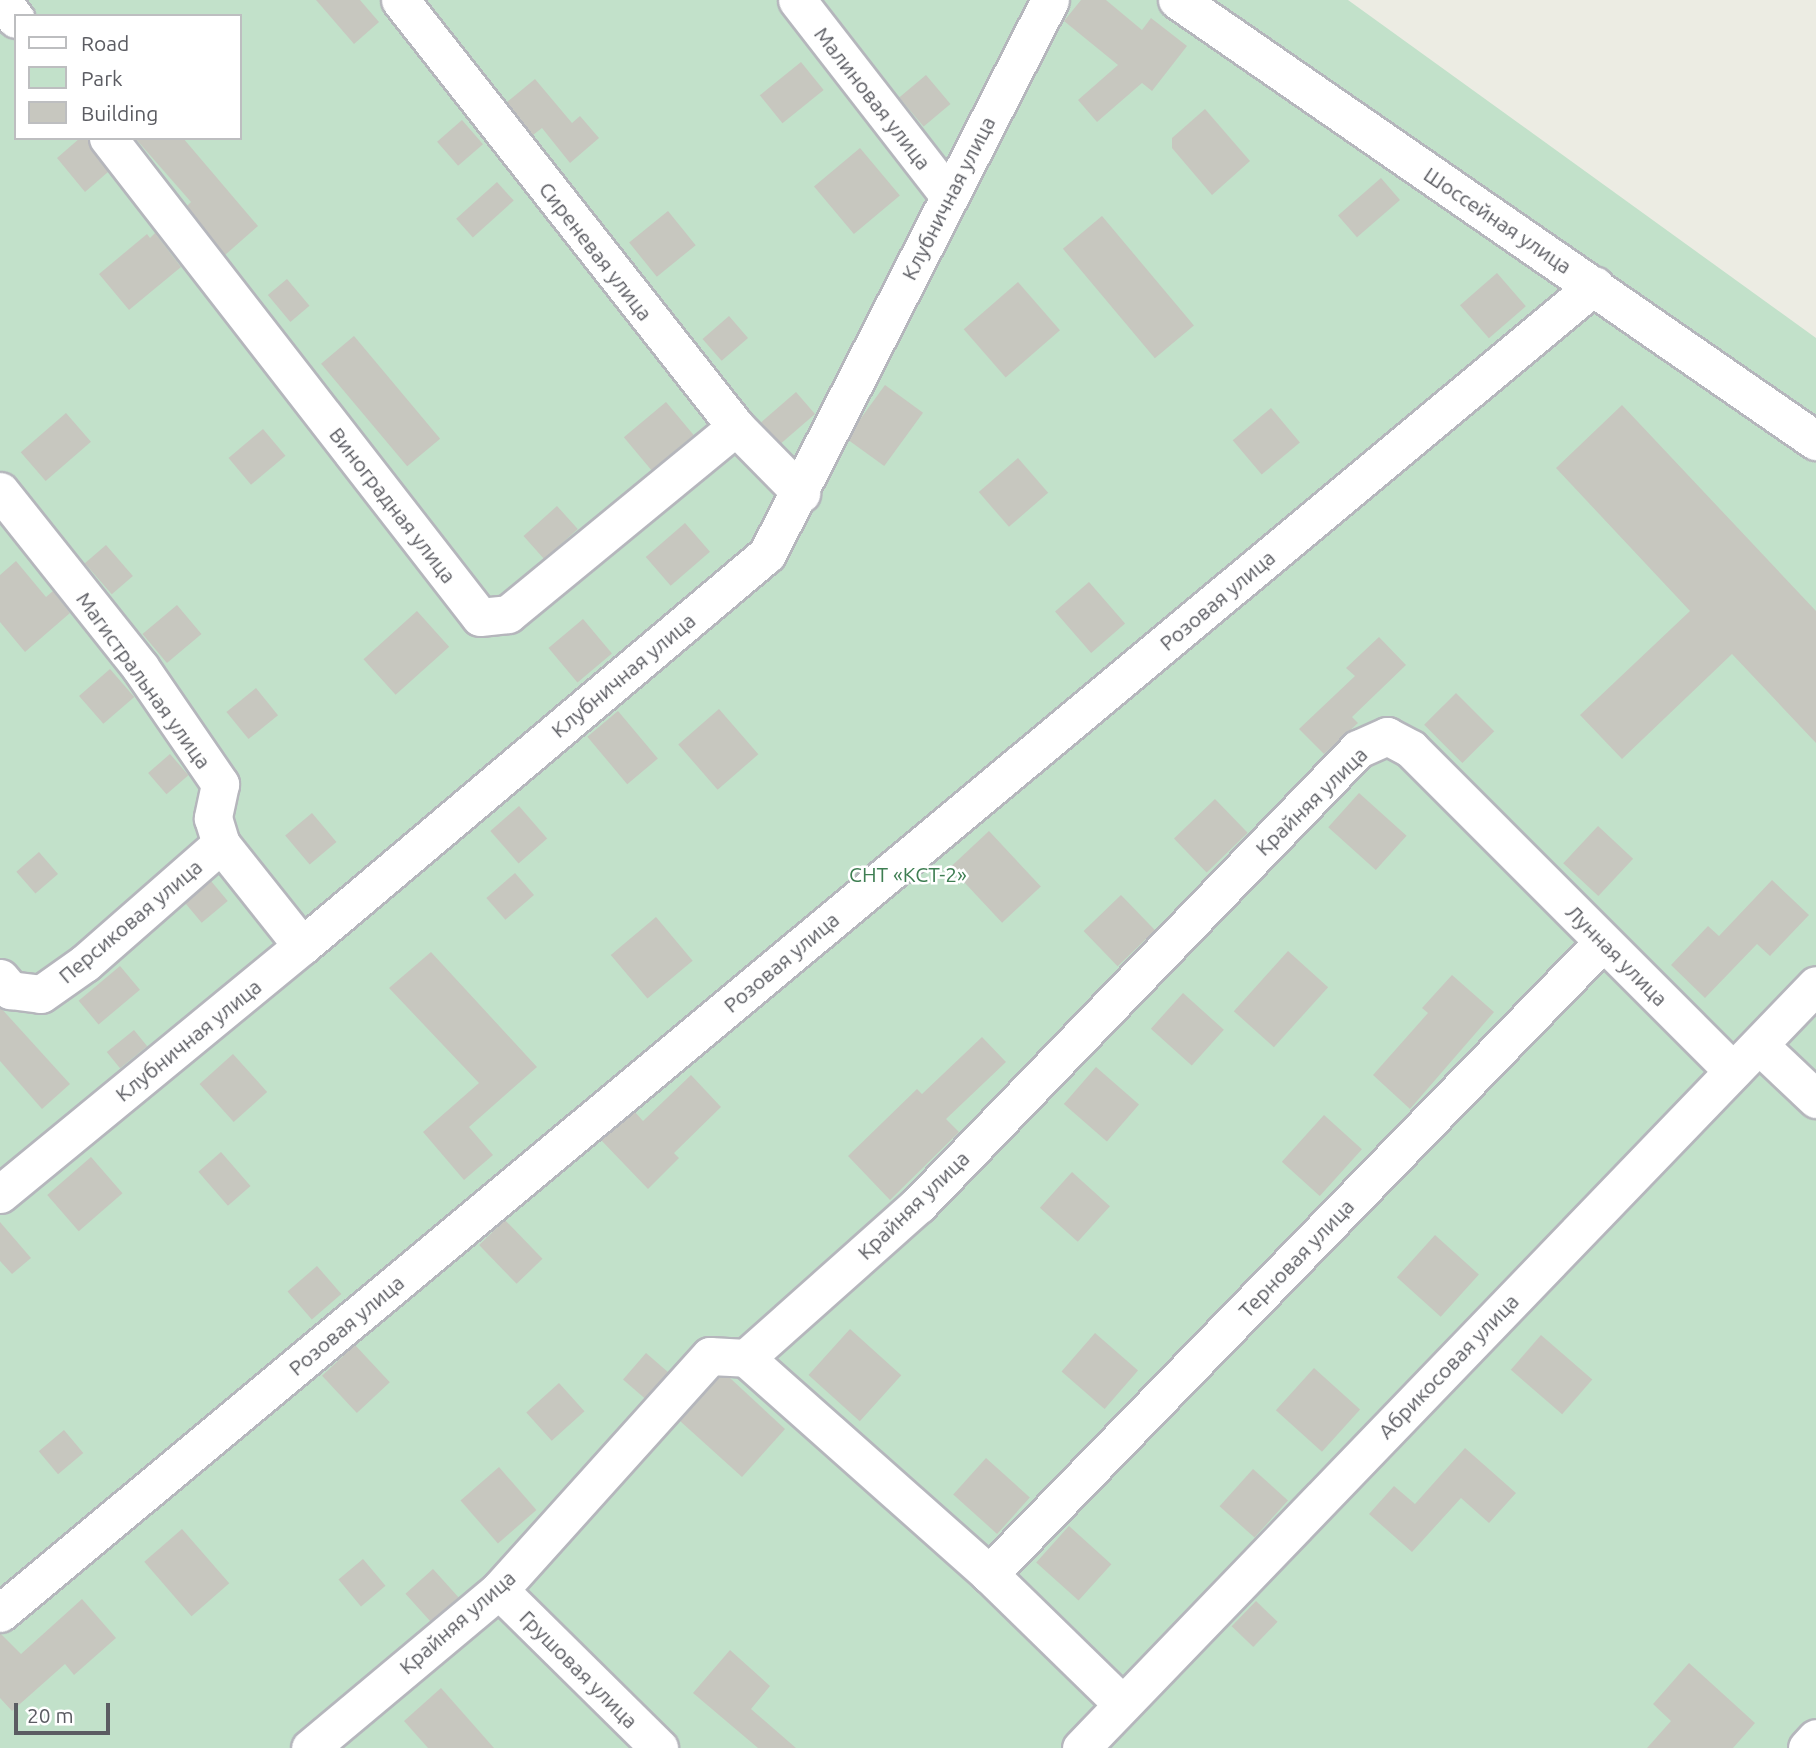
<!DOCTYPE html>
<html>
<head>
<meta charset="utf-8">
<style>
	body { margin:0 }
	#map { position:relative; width:1816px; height:1748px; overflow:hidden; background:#ecece3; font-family:Ubuntu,sans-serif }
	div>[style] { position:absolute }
	.green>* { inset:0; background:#c2e1ca }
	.building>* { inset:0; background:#c7c7bf; transform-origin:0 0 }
	.roads { filter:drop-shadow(2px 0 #b5b6bc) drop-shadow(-2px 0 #b5b6bc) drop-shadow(0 2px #b5b6bc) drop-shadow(0 -2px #b5b6bc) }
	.minor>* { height:37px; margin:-18.5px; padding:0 18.5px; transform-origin:18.5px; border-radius:18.5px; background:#fff }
	.tertiary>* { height:38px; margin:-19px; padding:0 19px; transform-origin:19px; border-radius:19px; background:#fff }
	span { translate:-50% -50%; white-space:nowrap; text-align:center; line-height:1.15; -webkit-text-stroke:5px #fff; paint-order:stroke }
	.street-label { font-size:21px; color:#5b5c62 }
	.park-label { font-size:21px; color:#3e7e52 }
	.legend { position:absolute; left:14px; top:14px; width:228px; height:126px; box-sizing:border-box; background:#fff; border:2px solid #bdbec0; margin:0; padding:9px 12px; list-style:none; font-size:21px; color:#5b5c62 }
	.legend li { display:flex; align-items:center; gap:14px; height:35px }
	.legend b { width:35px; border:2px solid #bdbec0 }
	.scale { position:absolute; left:14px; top:1703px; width:96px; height:32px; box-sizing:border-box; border:4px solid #5b5c62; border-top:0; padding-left:9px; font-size:21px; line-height:24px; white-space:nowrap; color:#5b5c62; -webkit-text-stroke:5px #fff; paint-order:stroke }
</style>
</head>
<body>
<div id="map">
	<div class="green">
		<i style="clip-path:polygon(evenodd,0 0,1348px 0,1816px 338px,1816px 1748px,0 1748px,0 0,16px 16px,240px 16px,240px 138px,16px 138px,16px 16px)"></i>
	</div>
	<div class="building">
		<i style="clip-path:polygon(316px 0,360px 0,379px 22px,354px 44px)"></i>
		<i style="clip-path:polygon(1081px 0,1106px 0,1142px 30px,1151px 18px,1187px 46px,1152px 91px,1142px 83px,1097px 122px,1078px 100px,1118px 65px,1064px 21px)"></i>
		<i style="left:801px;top:62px;width:36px;height:53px;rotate:51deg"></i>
		<i style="left:926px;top:75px;width:38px;height:35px;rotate:50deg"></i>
		<i style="clip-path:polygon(535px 79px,572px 123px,580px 116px,599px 138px,570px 163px,542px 128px,533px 135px,507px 102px)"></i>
		<i style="clip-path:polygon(1205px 109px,1250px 161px,1212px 195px,1172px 148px,1172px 138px)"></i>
		<i style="left:462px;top:120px;width:32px;height:33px;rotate:49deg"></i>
		<i style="clip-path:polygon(80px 138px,87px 138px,108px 172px,85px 192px,57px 158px)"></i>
		<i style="clip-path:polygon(135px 138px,183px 138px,258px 226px,225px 255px,187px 206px,191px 202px)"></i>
		<i style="left:860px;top:148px;width:62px;height:60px;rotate:50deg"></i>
		<i style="left:1381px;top:178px;width:29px;height:57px;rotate:49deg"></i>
		<i style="left:497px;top:182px;width:25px;height:55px;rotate:48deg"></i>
		<i style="left:668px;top:211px;width:44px;height:50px;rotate:51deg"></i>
		<i style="left:1102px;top:216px;width:143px;height:51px;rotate:50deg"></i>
		<i style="clip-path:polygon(155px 233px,181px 267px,129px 310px,99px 274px,147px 234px,150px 238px)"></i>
		<i style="left:1497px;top:273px;width:44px;height:49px;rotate:49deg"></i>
		<i style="left:287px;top:279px;width:35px;height:25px;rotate:50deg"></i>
		<i style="left:1018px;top:282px;width:64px;height:72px;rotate:49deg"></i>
		<i style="left:729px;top:316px;width:29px;height:35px;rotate:49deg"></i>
		<i style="left:354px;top:336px;width:134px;height:43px;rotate:50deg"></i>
		<i style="left:885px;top:385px;width:47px;height:66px;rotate:36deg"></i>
		<i style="left:796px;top:392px;width:29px;height:46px;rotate:49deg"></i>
		<i style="left:666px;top:402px;width:43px;height:55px;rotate:50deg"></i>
		<i style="clip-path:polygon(1622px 405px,1816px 611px,1816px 743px,1732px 654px,1622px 759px,1580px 715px,1690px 611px,1556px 468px)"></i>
		<i style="left:1271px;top:408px;width:45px;height:50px;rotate:50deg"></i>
		<i style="left:66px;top:413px;width:38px;height:60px;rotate:49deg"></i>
		<i style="left:263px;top:429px;width:35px;height:45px;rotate:50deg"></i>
		<i style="left:1018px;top:458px;width:46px;height:52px;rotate:49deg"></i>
		<i style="left:557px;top:506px;width:31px;height:45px;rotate:48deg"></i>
		<i style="left:685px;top:523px;width:38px;height:52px;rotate:49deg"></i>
		<i style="left:106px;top:545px;width:41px;height:28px;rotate:49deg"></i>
		<i style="clip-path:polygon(16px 561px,46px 597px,53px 591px,70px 613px,25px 652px,0 622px,0 575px)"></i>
		<i style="left:1089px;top:582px;width:55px;height:45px;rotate:49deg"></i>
		<i style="left:177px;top:605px;width:38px;height:45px;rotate:50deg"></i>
		<i style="left:417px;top:611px;width:48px;height:72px;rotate:48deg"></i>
		<i style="left:583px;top:619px;width:45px;height:45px;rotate:50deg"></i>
		<i style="clip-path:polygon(1379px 637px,1406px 665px,1352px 717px,1358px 723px,1324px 754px,1299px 729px,1355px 676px,1346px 668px)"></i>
		<i style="left:110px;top:669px;width:37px;height:41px;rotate:49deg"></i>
		<i style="left:256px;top:688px;width:35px;height:38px;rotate:51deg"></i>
		<i style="left:1456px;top:693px;width:54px;height:45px;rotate:45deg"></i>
		<i style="left:719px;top:709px;width:60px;height:54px;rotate:49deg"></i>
		<i style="left:618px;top:711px;width:62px;height:40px;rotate:50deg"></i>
		<i style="left:170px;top:754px;width:28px;height:29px;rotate:49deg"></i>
		<i style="left:1359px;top:793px;width:64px;height:46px;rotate:42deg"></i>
		<i style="left:1215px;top:799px;width:47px;height:57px;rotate:46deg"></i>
		<i style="left:519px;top:806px;width:43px;height:38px;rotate:49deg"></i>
		<i style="left:312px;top:813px;width:38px;height:35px;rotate:50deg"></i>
		<i style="left:1598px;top:826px;width:48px;height:51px;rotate:43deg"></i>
		<i style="left:989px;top:831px;width:76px;height:53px;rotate:47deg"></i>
		<i style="left:39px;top:852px;width:29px;height:30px;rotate:49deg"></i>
		<i style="left:515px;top:873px;width:29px;height:38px;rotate:49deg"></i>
		<i style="clip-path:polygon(1772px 880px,1809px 915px,1770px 956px,1757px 944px,1705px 998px,1671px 965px,1708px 926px,1719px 936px)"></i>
		<i style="left:211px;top:881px;width:26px;height:34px;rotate:50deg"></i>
		<i style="left:1121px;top:895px;width:49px;height:52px;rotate:46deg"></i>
		<i style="left:656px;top:917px;width:57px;height:59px;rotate:50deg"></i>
		<i style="left:1288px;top:951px;width:54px;height:81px;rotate:42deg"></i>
		<i style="clip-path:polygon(431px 952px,537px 1067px,469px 1127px,493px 1155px,464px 1180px,423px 1132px,479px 1083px,389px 988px)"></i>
		<i style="left:120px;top:966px;width:31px;height:54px;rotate:50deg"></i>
		<i style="clip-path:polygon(1452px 975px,1494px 1012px,1410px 1109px,1373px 1075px,1428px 1013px,1422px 1008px)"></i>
		<i style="left:1183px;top:993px;width:55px;height:48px;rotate:42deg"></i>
		<i style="clip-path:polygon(0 1007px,70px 1084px,42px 1109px,0 1061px)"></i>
		<i style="left:134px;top:1030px;width:21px;height:35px;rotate:51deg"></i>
		<i style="clip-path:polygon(982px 1037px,1006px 1062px,946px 1119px,959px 1132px,890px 1200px,848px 1156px,917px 1089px,922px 1094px)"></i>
		<i style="left:233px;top:1054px;width:51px;height:45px;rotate:48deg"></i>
		<i style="left:1096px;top:1067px;width:57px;height:49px;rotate:41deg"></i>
		<i style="clip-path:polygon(691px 1075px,721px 1107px,674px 1153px,679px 1158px,648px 1189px,601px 1140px,635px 1112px,643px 1121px)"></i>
		<i style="left:1324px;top:1115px;width:51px;height:63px;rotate:42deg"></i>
		<i style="left:221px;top:1152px;width:45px;height:30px;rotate:49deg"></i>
		<i style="left:91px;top:1157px;width:48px;height:58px;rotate:49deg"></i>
		<i style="left:1072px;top:1172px;width:51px;height:48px;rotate:42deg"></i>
		<i style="left:505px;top:1220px;width:54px;height:36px;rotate:46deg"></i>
		<i style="clip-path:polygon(0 1222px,31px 1258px,12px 1274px,0 1261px)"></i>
		<i style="left:1435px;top:1235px;width:59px;height:57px;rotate:42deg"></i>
		<i style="left:317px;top:1266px;width:37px;height:39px;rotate:49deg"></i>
		<i style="left:850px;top:1329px;width:69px;height:62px;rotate:42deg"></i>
		<i style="left:1095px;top:1333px;width:57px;height:51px;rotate:41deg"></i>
		<i style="left:1541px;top:1335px;width:68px;height:46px;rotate:41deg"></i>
		<i style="left:355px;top:1345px;width:51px;height:45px;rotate:47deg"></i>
		<i style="left:646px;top:1353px;width:29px;height:35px;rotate:41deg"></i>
		<i style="left:1314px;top:1368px;width:62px;height:57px;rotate:42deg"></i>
		<i style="clip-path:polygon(719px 1378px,730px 1378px,785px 1429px,742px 1477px,680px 1421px)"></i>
		<i style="left:559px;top:1383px;width:38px;height:44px;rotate:48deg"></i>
		<i style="left:64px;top:1430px;width:30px;height:33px;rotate:50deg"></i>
		<i style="clip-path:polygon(1465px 1448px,1516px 1493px,1489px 1523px,1461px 1498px,1412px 1552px,1369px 1514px,1394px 1486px,1415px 1504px)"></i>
		<i style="left:986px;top:1458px;width:59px;height:49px;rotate:42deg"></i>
		<i style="left:499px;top:1467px;width:57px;height:51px;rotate:49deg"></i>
		<i style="left:1253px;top:1469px;width:47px;height:50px;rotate:42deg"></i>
		<i style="left:1069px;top:1526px;width:57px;height:49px;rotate:42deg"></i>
		<i style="left:182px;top:1529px;width:72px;height:50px;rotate:49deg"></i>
		<i style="left:363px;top:1559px;width:35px;height:32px;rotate:50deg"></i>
		<i style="left:433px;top:1569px;width:38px;height:37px;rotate:48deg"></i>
		<i style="clip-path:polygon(82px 1599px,116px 1638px,74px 1675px,65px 1664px,12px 1711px,0 1698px,0 1633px,21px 1654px)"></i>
		<i style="left:1256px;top:1601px;width:30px;height:35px;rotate:44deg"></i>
		<i style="clip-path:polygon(730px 1650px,770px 1686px,751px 1709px,796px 1748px,758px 1748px,693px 1693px)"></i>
		<i style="clip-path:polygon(1689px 1663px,1755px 1723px,1733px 1748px,1647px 1748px,1671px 1721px,1653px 1704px)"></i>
		<i style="clip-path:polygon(441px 1688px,494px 1748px,428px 1748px,404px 1721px)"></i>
	</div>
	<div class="roads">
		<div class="minor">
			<i style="left:1px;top:0;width:24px;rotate:52deg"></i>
			<i style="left:400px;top:0;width:543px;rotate:51.8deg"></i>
			<i style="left:736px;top:427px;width:93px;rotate:45.4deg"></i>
			<i style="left:797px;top:0;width:247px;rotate:52.2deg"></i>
			<i style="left:108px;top:138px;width:606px;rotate:52.17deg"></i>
			<i style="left:480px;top:617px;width:28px;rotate:-6deg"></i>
			<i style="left:508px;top:614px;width:295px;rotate:-39.4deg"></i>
			<i style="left:0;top:491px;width:225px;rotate:51.5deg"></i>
			<i style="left:140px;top:667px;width:142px;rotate:55.6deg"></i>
			<i style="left:220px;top:784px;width:35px;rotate:102deg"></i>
			<i style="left:213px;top:818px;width:27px;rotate:73deg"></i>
			<i style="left:221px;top:844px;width:130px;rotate:51.5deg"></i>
			<i style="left:0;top:978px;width:16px;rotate:50deg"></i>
			<i style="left:10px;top:990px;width:31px;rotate:7deg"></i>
			<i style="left:41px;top:994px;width:54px;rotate:-35.2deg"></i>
			<i style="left:85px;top:963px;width:181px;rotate:-41.2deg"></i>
			<i style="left:1761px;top:1047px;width:76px;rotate:43.4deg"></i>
			<i style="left:0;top:1194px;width:391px;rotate:-39.4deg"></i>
			<i style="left:302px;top:946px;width:608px;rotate:-40.13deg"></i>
			<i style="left:767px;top:554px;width:622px;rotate:-62.94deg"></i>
			<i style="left:746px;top:1358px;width:325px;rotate:41.6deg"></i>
			<i style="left:989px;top:1574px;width:186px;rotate:44.3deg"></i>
			<i style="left:989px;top:1574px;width:881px;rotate:-45.83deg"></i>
			<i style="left:499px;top:1590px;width:225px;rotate:44.6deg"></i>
			<i style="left:0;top:1613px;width:2075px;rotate:-39.78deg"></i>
			<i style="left:310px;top:1748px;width:246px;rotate:-39.9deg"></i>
			<i style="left:499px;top:1590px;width:315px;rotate:-48deg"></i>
			<i style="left:710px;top:1356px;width:36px;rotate:3deg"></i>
			<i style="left:746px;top:1358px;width:230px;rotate:-41.7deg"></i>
			<i style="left:918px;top:1205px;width:634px;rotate:-46.02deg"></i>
			<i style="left:1358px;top:749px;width:32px;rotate:-24deg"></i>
			<i style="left:1387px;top:736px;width:27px;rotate:28deg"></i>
			<i style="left:1411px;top:749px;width:455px;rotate:45deg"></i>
			<i style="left:1081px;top:1748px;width:1059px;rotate:-46.07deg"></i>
			<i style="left:1807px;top:1748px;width:13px;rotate:-48deg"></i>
		</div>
		<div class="tertiary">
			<i style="left:1178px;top:0;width:776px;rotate:34.65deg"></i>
		</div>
	</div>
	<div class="street-label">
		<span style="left:873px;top:98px;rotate:52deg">Малиновая улица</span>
		<span style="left:948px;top:198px;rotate:-63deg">Клубничная улица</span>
		<span style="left:1498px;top:220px;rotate:34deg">Шоссейная улица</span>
		<span style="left:596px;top:251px;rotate:52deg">Сиреневая улица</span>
		<span style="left:393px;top:505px;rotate:52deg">Виноградная улица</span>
		<span style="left:1217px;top:600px;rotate:-40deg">Розовая улица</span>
		<span style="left:623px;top:675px;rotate:-40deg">Клубничная улица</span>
		<span style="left:144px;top:680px;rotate:54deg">Магистральная улица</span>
		<span style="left:1311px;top:801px;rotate:-44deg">Крайняя улица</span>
		<span style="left:130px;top:921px;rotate:-40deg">Персиковая улица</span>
		<span style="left:1617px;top:955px;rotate:45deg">Лунная улица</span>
		<span style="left:781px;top:962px;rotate:-40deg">Розовая улица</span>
		<span style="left:188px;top:1040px;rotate:-39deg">Клубничная улица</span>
		<span style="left:913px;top:1205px;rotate:-44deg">Крайняя улица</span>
		<span style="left:1296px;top:1258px;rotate:-46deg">Терновая улица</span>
		<span style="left:346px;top:1325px;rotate:-40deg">Розовая улица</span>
		<span style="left:1448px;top:1366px;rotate:-46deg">Абрикосовая улица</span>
		<span style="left:457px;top:1622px;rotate:-41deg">Крайняя улица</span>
		<span style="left:579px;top:1669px;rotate:45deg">Грушовая улица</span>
	</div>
	<div class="park-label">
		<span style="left:908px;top:874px">СНТ «КСТ-2»</span>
	</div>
	<ul class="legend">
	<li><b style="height:9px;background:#fff"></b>Road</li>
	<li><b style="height:19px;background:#c2e1ca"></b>Park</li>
	<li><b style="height:19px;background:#c7c7bf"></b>Building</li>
	</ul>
	<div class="scale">20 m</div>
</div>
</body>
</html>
